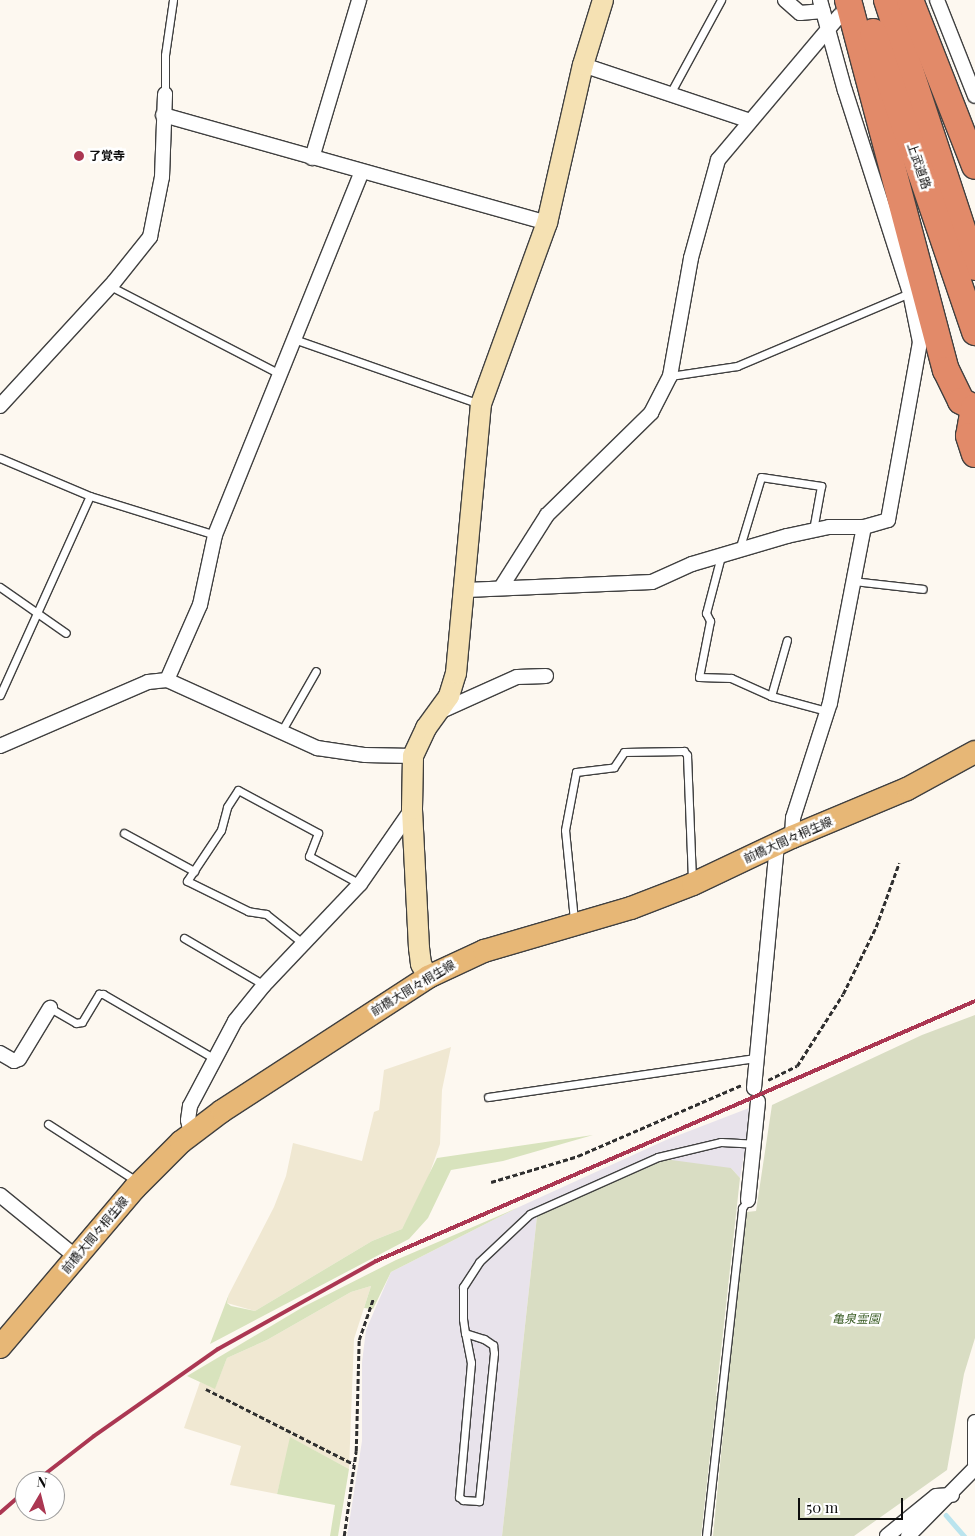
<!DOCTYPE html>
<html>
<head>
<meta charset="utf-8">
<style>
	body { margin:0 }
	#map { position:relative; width:975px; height:1536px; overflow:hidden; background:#fdf8f0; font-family:"Playfair Display","Noto Sans JP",serif }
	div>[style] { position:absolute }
	.industrial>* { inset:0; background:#e8e3eb }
	.farmland>* { inset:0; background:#f0e8d2 }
	.green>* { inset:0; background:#d8e3bd }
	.cemetery>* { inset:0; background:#d9ddc3 }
	.stream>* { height:4.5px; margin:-2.25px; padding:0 2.25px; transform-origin:2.25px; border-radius:2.25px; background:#bae4ee }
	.path>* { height:2.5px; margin-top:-1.25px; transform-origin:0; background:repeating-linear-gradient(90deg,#2f2f2f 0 5px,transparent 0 7.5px) }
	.roads { filter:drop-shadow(1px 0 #404040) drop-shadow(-1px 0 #404040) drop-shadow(0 1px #404040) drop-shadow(0 -1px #404040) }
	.lane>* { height:7px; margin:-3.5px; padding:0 3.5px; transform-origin:3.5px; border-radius:3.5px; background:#fff }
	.street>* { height:14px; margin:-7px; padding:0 7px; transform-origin:7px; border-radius:7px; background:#fff }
	.secondary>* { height:20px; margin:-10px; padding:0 10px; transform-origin:10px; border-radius:10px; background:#f5e1b3 }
	.primary>* { height:22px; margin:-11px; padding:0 11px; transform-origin:11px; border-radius:11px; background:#e7b776 }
	.highway>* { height:26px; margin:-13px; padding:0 13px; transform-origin:13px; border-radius:13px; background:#e28a69 }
	.rail>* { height:4px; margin:-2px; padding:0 2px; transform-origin:2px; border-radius:2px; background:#ab3752 }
	.dots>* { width:14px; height:14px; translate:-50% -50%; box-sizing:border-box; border:2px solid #fff; border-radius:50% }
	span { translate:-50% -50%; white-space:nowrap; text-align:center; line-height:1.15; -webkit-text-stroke:5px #fff; paint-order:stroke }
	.poi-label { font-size:12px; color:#0d0d0d; font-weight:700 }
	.left { translate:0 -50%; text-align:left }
	.street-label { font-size:12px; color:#0d0d0d }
	.park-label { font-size:12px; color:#3b5d26; font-style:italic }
	.north { position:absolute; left:15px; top:1471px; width:50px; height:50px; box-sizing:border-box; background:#fff; border:1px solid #9e9e9e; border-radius:50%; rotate:8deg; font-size:14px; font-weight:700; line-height:20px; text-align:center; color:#0d0d0d }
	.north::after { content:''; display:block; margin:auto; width:18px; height:22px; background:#ab3752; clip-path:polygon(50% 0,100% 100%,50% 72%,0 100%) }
	.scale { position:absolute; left:798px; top:1498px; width:105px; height:22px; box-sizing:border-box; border:2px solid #0d0d0d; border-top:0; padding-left:6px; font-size:15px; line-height:18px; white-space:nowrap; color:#0d0d0d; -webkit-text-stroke:4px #fff; paint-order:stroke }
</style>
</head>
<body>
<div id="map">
	<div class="industrial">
		<i style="clip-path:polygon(749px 1108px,752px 1111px,740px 1178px,731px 1168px,537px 1216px,502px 1536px,347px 1536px,362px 1441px,362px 1362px,366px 1330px,391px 1272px,519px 1207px,666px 1140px)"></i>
	</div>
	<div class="farmland">
		<i style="clip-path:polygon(451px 1047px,442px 1090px,440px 1144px,428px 1178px,402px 1229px,372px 1241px,255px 1311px,227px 1303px,229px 1294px,274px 1207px,286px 1176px,293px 1143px,362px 1161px,374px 1112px,379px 1110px,384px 1070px)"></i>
		<i style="clip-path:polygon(371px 1286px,354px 1339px,349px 1469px,291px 1438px,277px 1494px,230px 1485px,241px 1446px,184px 1428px,200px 1382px,215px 1388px,227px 1358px,267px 1340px,351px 1292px)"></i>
	</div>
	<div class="green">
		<i style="clip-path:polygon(593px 1135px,503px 1161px,451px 1170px,428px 1218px,409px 1239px,210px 1344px,229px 1294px,227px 1303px,231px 1306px,255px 1311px,372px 1241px,402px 1229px,437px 1158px)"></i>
		<i style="clip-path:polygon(519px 1207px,391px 1272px,373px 1309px,364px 1308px,371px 1286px,351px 1292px,267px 1340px,227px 1358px,215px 1389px,187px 1376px,303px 1307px,396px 1260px)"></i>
		<i style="clip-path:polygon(290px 1437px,349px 1469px,338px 1536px,330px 1536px,335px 1505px,277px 1494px)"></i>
	</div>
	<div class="cemetery">
		<i style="clip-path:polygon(975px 1015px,975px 1338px,964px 1374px,947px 1470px,854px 1536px,713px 1536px,726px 1404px,716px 1402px,701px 1536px,502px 1536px,537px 1216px,664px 1159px,731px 1168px,740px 1178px,716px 1396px,726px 1398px,747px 1212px,756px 1211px,772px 1105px,922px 1035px)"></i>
	</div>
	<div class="stream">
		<i style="left:946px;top:1515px;width:28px;rotate:49deg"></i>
	</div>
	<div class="path">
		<i style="left:768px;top:1080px;width:32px;rotate:-26deg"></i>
		<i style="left:797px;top:1066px;width:85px;rotate:-57.4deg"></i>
		<i style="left:843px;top:994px;width:75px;rotate:-63.8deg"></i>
		<i style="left:876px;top:927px;width:68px;rotate:-70.2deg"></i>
		<i style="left:491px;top:1182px;width:91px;rotate:-16.6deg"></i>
		<i style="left:578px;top:1156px;width:178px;rotate:-23.5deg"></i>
		<i style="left:206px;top:1389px;width:166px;rotate:26.9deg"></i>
		<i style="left:344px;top:1536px;width:86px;rotate:-82deg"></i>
		<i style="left:356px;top:1451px;width:111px;rotate:-88.5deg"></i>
		<i style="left:359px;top:1340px;width:43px;rotate:-71.1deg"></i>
	</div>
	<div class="roads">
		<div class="lane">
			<i style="left:671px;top:92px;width:105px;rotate:-61.5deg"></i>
			<i style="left:165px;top:94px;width:39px;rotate:-90deg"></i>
			<i style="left:165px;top:55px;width:56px;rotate:-81.7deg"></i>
			<i style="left:110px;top:286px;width:191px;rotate:27.4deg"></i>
			<i style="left:294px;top:339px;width:197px;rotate:19.3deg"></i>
			<i style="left:670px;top:376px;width:68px;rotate:-8.5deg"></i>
			<i style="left:737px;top:366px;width:188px;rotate:-22.9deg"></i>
			<i style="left:0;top:458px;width:98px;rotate:22.9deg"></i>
			<i style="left:90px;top:496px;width:131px;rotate:17.3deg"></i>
			<i style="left:739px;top:550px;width:76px;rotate:-73.2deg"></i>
			<i style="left:761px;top:477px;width:61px;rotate:8.5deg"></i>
			<i style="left:821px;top:486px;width:45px;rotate:100.3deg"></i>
			<i style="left:721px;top:556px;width:59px;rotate:104.7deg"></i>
			<i style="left:706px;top:613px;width:9px;rotate:63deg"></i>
			<i style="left:710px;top:621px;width:57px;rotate:101.1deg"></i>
			<i style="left:699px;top:677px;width:32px;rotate:2deg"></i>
			<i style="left:731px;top:678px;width:44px;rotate:24.2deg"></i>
			<i style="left:771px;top:696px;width:58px;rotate:15deg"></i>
			<i style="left:853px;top:581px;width:70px;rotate:6.5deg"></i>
			<i style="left:0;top:587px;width:80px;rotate:34.9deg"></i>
			<i style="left:0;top:695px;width:218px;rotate:-65.7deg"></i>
			<i style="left:771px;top:696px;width:58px;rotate:-74.1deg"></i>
			<i style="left:281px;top:732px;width:70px;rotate:-60.2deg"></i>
			<i style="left:124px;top:833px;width:80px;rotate:28.5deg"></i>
			<i style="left:574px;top:920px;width:90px;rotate:-95.7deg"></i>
			<i style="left:565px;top:830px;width:59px;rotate:-79.3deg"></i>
			<i style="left:576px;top:772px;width:38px;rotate:-7deg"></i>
			<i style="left:614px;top:767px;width:18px;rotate:-56deg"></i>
			<i style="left:624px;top:752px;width:60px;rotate:-1deg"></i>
			<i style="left:684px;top:751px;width:5px;rotate:53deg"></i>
			<i style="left:687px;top:755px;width:126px;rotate:87.7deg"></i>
			<i style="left:184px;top:938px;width:93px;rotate:30.4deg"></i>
			<i style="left:305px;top:945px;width:50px;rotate:-141.5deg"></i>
			<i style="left:266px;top:914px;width:18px;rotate:-171deg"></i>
			<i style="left:248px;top:911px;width:68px;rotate:-153.8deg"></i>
			<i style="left:187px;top:881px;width:61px;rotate:-56.3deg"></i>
			<i style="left:221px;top:830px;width:24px;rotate:-75deg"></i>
			<i style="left:227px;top:807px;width:20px;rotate:-57deg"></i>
			<i style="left:238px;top:790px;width:91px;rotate:28.3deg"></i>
			<i style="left:318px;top:833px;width:25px;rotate:111deg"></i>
			<i style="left:309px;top:856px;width:58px;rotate:28.8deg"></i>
			<i style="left:50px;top:1008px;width:30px;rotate:30deg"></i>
			<i style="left:76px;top:1023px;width:6px;rotate:-9deg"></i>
			<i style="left:82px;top:1022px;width:33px;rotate:-59deg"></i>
			<i style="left:99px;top:994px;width:4px"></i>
			<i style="left:103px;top:994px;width:129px;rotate:30.1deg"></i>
			<i style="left:488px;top:1097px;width:270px;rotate:-8.3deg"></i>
			<i style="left:48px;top:1124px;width:107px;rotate:32.8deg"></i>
			<i style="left:465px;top:1333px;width:20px;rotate:18deg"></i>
			<i style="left:484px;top:1339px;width:11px;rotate:34deg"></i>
			<i style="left:493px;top:1345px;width:8px;rotate:83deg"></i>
			<i style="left:494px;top:1353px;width:149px;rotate:95.8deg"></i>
			<i style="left:479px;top:1501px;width:16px;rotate:-176deg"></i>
			<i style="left:463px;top:1500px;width:5px;rotate:-143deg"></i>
			<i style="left:459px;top:1497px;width:135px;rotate:-84.9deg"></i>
			<i style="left:471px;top:1363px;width:31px;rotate:-101deg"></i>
			<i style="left:465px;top:1333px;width:14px;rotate:-98deg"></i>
			<i style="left:463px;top:1319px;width:32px;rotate:-90deg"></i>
			<i style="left:463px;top:1287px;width:30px;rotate:-57deg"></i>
			<i style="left:479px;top:1262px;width:70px;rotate:-43.3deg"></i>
			<i style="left:530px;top:1214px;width:140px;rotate:-24deg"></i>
			<i style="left:658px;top:1157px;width:65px;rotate:-13.4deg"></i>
			<i style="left:721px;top:1142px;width:33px;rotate:3deg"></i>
			<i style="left:706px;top:1536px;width:330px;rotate:-83.7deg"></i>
			<i style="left:742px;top:1208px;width:10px;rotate:-53deg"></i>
		</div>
		<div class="street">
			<i style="left:785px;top:0;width:20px;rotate:41deg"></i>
			<i style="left:800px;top:13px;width:23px;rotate:-5deg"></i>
			<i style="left:937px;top:0;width:103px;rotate:68.4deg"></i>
			<i style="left:583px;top:65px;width:176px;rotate:18.5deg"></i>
			<i style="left:163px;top:115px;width:399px;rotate:15.7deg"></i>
			<i style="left:312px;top:158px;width:165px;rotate:-73.4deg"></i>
			<i style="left:0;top:406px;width:168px;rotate:-47.4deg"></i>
			<i style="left:114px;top:282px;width:58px;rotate:-51.3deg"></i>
			<i style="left:150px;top:237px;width:61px;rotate:-78.7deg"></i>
			<i style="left:162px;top:177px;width:83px;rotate:-87.9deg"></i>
			<i style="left:502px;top:586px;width:84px;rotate:-57.6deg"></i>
			<i style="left:547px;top:515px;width:146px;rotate:-44.4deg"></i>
			<i style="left:651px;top:413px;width:42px;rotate:-62.8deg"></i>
			<i style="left:670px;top:376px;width:120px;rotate:-79.9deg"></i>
			<i style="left:691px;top:258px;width:102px;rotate:-74.6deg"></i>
			<i style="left:718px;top:160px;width:189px;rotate:-49.9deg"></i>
			<i style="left:466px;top:590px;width:186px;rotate:-2.5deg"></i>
			<i style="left:652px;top:582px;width:44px;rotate:-24.2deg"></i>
			<i style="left:692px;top:564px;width:99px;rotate:-16.4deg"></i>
			<i style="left:787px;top:536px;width:43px;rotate:-12.1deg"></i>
			<i style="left:829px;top:527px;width:35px"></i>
			<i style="left:864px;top:527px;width:25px;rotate:-16deg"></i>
			<i style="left:888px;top:520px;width:181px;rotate:-79.8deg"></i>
			<i style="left:920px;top:342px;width:50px;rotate:-101.5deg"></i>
			<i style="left:910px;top:293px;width:212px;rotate:-107.8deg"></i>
			<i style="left:845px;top:91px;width:94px;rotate:-105.4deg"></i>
			<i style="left:167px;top:680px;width:82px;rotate:-66.3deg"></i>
			<i style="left:200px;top:605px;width:72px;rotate:-77.9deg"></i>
			<i style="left:215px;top:535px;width:392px;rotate:-68deg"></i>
			<i style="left:439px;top:712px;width:85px;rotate:-24.2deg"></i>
			<i style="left:517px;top:677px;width:29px;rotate:-2deg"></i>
			<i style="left:0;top:746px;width:161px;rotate:-23.4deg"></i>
			<i style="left:148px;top:682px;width:19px;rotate:-6deg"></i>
			<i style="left:167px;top:680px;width:165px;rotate:24.4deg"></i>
			<i style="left:317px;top:748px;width:49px;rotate:8.3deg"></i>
			<i style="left:365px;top:755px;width:48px;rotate:1.2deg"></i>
			<i style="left:792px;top:837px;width:19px;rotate:-87deg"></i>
			<i style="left:793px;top:818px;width:121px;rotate:-72.2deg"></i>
			<i style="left:830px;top:703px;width:179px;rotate:-79.1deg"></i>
			<i style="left:0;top:1053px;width:16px;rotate:30deg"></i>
			<i style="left:14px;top:1061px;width:5px;rotate:-22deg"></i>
			<i style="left:19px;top:1059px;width:60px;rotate:-58.7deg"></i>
			<i style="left:754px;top:1088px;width:245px;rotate:-84.6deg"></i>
			<i style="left:191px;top:1134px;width:14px;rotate:-102deg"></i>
			<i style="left:188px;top:1120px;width:14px;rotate:-82deg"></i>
			<i style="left:190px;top:1106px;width:96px;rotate:-62.1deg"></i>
			<i style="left:235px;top:1021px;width:46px;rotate:-51.1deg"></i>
			<i style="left:264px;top:985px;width:139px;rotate:-46.5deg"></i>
			<i style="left:360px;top:884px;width:91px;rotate:-55.3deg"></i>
			<i style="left:0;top:1195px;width:98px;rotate:39.2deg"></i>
			<i style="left:748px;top:1200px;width:99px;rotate:-84.2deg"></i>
			<i style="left:975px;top:1422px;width:42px;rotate:90deg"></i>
			<i style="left:887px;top:1536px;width:63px;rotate:-39.2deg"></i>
			<i style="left:936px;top:1496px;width:16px;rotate:-4deg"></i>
			<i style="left:908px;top:1536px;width:95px;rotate:-45.4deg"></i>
		</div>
		<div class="secondary">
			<i style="left:428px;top:977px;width:15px;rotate:-118deg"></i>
			<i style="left:421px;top:964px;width:16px;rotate:-97deg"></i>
			<i style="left:419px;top:948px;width:139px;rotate:-92.9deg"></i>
			<i style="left:412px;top:809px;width:53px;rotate:-88.9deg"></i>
			<i style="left:413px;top:756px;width:31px;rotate:-65deg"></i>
			<i style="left:426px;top:728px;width:39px;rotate:-54deg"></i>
			<i style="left:449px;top:696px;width:24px;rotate:-73deg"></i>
			<i style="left:456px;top:673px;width:270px;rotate:-84.7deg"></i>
			<i style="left:481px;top:404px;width:193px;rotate:-70deg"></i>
			<i style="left:547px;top:223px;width:162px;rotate:-77.2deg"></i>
			<i style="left:583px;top:65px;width:68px;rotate:-72.9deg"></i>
		</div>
		<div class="primary">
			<i style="left:0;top:1347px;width:209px;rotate:-49.7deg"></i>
			<i style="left:135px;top:1188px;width:65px;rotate:-45deg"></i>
			<i style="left:181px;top:1142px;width:51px;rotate:-37.1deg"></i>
			<i style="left:222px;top:1111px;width:246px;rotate:-33deg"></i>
			<i style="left:428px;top:977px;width:62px;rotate:-24.9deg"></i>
			<i style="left:484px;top:951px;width:153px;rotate:-16.3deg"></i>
			<i style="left:631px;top:908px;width:66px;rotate:-21.2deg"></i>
			<i style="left:693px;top:884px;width:110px;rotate:-25.4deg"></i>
			<i style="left:792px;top:837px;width:125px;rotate:-22.7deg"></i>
			<i style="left:907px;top:789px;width:77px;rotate:-28.6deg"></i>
		</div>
		<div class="highway">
			<i style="left:848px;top:0;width:383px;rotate:75.2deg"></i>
			<i style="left:946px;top:370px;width:34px;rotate:64deg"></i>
			<i style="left:961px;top:401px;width:16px;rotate:27deg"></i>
			<i style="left:887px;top:0;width:281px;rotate:71.8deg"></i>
			<i style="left:910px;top:0;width:178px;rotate:68.6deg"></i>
			<i style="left:873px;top:32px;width:317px;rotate:71.2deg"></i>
			<i style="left:974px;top:408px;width:28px;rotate:100deg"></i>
			<i style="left:969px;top:436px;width:19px;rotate:72deg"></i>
		</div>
	</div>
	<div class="rail">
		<i style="left:36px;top:1481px;width:73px;rotate:-37.8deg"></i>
		<i style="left:94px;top:1436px;width:151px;rotate:-35.1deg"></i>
		<i style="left:218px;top:1349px;width:181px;rotate:-29.1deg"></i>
		<i style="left:376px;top:1261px;width:653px;rotate:-23.46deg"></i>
		<i style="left:0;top:1513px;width:33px;rotate:-41deg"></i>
	</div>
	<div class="dots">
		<i style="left:79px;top:156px;background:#ab3752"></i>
	</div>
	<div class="poi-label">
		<span class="left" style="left:89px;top:156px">了覚寺</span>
	</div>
	<div class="street-label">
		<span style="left:919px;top:166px;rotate:71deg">上武道路</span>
		<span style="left:788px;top:840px;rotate:-24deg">前橋大間々桐生線</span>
		<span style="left:413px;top:988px;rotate:-31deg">前橋大間々桐生線</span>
		<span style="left:95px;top:1235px;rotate:-50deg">前橋大間々桐生線</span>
	</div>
	<div class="park-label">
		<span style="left:856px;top:1319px">亀泉霊園</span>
	</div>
	<div class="north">N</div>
	<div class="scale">50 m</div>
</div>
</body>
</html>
